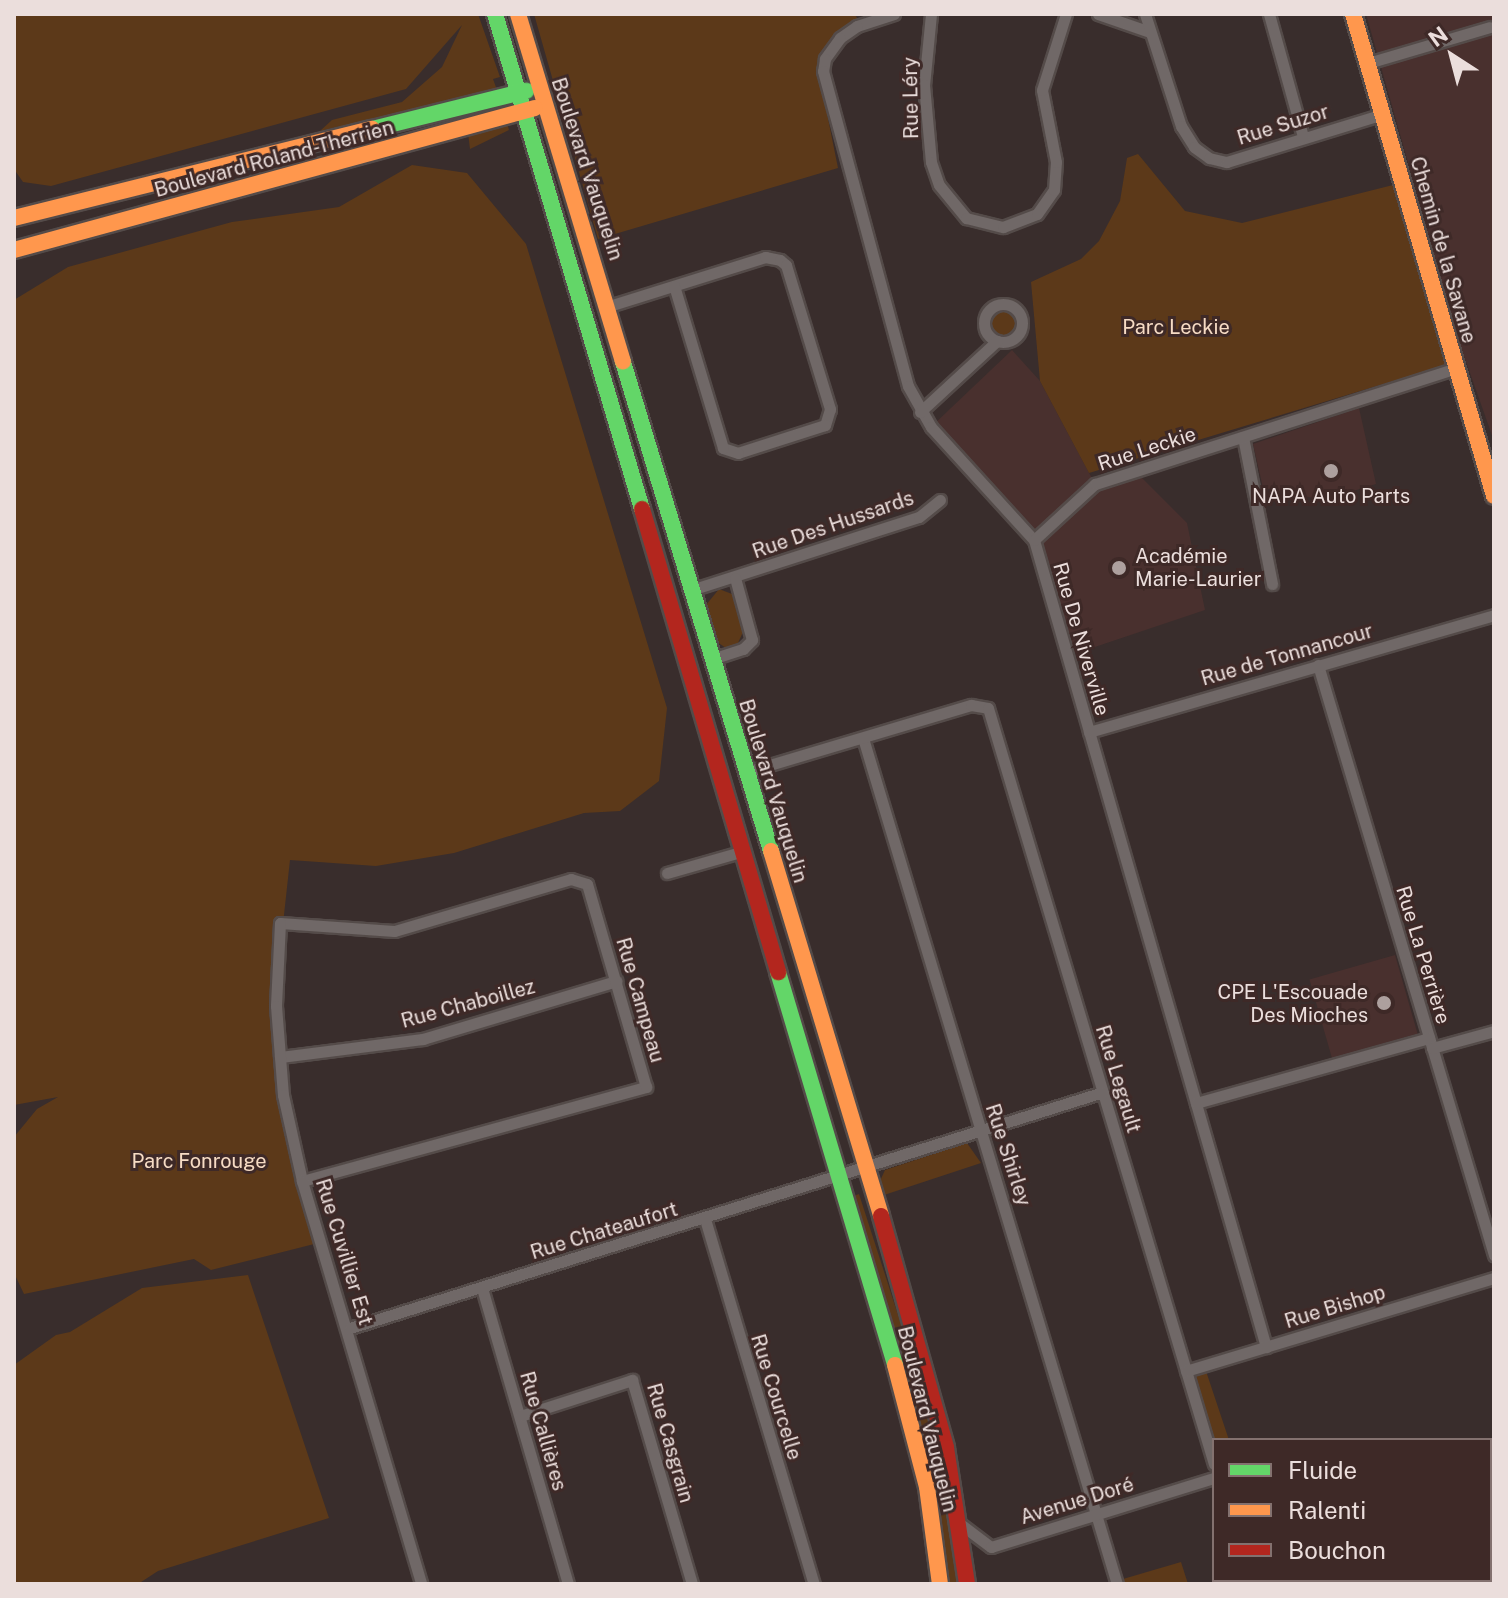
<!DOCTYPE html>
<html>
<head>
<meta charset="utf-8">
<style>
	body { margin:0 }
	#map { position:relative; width:1508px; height:1598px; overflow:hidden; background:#392d2c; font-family:"Public Sans",sans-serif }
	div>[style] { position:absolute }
	.built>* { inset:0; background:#49302e; transform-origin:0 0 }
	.green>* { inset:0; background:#5c3919; transform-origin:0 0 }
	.round { border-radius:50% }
	.roads { filter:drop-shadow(2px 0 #544b49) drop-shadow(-2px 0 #544b49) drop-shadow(0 2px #544b49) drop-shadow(0 -2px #544b49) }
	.street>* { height:11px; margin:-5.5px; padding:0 5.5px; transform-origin:5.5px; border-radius:5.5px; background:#706867 }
	.street>.ring { margin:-5.5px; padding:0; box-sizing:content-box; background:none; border:11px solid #706867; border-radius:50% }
	.fast>* { height:16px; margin:-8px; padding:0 8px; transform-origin:8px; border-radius:8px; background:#63d668 }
	.slow>* { height:16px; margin:-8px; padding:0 8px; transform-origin:8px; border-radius:8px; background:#ff974d }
	.jam>* { height:16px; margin:-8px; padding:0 8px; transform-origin:8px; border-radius:8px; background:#b3261e }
	.dots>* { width:22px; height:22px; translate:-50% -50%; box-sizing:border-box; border:4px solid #3e2927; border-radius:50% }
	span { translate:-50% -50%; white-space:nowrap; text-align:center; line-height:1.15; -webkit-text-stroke:6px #3e2927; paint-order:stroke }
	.street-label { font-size:20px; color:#ebdedc }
	.park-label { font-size:20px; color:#f6dbc4 }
	.poi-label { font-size:20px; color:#ebdedc }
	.left { translate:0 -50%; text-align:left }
	.right { translate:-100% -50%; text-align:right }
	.frame { position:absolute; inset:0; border:16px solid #ebdedc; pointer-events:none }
	.legend { position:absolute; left:1212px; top:1438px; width:280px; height:144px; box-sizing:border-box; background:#3e2927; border:2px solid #83716f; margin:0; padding:10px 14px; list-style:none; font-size:24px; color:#ebdedc }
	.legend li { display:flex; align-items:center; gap:16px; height:40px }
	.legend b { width:40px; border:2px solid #83716f }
	.north { position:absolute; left:1412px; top:16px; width:80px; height:80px; -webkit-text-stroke:6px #3e2927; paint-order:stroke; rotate:324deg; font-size:22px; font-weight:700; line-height:32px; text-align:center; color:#ebdedc }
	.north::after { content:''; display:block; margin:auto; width:28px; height:36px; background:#ebdedc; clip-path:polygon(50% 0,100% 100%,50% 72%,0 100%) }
</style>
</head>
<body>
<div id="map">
	<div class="built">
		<i style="clip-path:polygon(1366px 14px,1494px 14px,1494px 441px,1458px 339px)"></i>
		<i style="clip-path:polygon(1012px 350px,1040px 381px,1095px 484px,1135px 471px,1187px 523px,1205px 610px,1068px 656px,1034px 540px,931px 427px)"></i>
		<i style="clip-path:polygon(1359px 408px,1376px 484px,1324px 500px,1263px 488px,1253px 444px)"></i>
		<i style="left:1395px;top:955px;width:82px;height:89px;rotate:74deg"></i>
	</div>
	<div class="green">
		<i style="clip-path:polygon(14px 14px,478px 14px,500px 77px,493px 79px,497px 90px,320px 131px,332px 120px,402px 102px,442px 67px,462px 25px,406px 89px,51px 186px,23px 182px,14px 169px)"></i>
		<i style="clip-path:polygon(534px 14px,854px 14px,858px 19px,817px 64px,838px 168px,598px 239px)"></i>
		<i style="clip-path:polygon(507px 123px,509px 130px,470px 149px,468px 133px)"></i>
		<i style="clip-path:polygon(1138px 154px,1185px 211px,1242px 223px,1397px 184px,1453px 363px,1089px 473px,1040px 381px,1031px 282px,1081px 259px,1099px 241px,1120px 201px,1127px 158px)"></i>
		<i style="clip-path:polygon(412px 165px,467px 173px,526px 244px,667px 708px,659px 781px,620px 811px,584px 813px,454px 853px,376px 866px,290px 860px,274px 1006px,283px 1095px,322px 1242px,211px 1270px,194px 1259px,24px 1294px,14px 1273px,14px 1137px,37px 1109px,58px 1097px,14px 1105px,14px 300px,68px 267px,232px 222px,339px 207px)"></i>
		<i class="round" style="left:990px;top:308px;width:30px;height:30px"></i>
		<i style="clip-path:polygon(719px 589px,732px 594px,743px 632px,738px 643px,726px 648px,717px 642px,706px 605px)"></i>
		<i style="clip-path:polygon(967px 1143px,981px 1163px,884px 1195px,880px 1181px,885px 1170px)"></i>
		<i style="clip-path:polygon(859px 1194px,929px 1411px,946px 1481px,961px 1584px,946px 1584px,851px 1197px)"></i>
		<i style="clip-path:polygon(248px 1275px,329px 1518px,158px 1571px,138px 1584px,14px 1584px,14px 1365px,56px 1335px,70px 1332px,142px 1288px)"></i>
		<i style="clip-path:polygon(1204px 1365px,1229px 1440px,1214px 1440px,1214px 1464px,1186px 1371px)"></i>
		<i style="clip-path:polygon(1181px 1562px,1188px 1584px,1125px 1584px,1123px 1579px)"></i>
		<i style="left:1252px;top:1580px;width:197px;height:4px"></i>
	</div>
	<div class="roads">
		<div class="street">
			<i style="left:894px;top:14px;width:39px;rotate:162deg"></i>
			<i style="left:857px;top:26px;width:21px;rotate:145deg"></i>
			<i style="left:840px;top:38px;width:26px;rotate:126deg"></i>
			<i style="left:825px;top:59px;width:12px;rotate:99deg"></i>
			<i style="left:823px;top:71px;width:326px;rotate:74.9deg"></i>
			<i style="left:908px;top:386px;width:47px;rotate:60.7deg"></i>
			<i style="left:931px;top:427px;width:153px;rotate:47.7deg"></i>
			<i style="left:1034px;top:540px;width:840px;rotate:73.96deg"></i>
			<i style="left:931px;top:14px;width:71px;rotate:95.6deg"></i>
			<i style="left:924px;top:85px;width:77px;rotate:84.8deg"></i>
			<i style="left:931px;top:162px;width:24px;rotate:71deg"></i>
			<i style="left:939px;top:185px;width:43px;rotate:50.7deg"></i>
			<i style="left:966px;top:218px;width:38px;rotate:14deg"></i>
			<i style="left:1003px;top:227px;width:36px;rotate:-21deg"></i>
			<i style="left:1037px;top:214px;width:29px;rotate:-55deg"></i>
			<i style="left:1054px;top:190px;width:28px;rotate:-86deg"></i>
			<i style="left:1056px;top:162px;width:73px;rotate:-101deg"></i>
			<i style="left:1042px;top:90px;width:80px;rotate:-72.5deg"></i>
			<i style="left:1098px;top:14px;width:55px;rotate:19.1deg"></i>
			<i style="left:1145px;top:14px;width:118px;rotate:72.2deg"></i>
			<i style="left:1181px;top:126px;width:25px;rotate:58deg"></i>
			<i style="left:1194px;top:147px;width:19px;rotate:36deg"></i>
			<i style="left:1209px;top:158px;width:18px;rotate:13deg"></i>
			<i style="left:1227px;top:162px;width:163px;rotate:-17.1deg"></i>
			<i style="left:1269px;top:14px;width:128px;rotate:74.5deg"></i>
			<i style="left:1368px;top:63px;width:127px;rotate:-16.4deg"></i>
			<i class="ring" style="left:984px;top:304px;width:27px;height:27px"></i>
			<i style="left:609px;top:306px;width:164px;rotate:-17.4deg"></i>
			<i style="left:765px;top:257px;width:15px;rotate:11deg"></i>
			<i style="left:780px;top:260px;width:8px;rotate:40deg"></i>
			<i style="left:786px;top:265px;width:151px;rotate:73deg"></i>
			<i style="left:830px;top:409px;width:17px;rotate:107deg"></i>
			<i style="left:825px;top:425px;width:91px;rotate:162.2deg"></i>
			<i style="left:738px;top:453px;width:16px;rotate:-162deg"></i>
			<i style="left:723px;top:448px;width:169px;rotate:-106.8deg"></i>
			<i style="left:920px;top:412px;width:105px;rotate:-42.7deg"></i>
			<i style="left:1243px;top:437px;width:150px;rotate:78.8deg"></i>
			<i style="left:1034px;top:540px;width:83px;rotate:-42.6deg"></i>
			<i style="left:1095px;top:484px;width:380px;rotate:-17.8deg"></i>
			<i style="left:691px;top:590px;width:239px;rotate:-17.8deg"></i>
			<i style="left:919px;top:517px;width:27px;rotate:-39deg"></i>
			<i style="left:712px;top:659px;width:33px;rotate:-18deg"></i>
			<i style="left:743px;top:649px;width:13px;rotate:-45deg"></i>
			<i style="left:752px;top:640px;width:64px;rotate:-105.3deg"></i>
			<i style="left:1318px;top:665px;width:616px;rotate:73.39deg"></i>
			<i style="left:1089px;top:732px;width:422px;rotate:-16.1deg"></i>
			<i style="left:863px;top:738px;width:883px;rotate:73.29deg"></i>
			<i style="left:746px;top:772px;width:235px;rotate:-16.6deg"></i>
			<i style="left:971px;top:705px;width:17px;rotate:10deg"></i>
			<i style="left:988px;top:708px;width:789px;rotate:73.36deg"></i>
			<i style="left:667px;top:873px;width:80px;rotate:-15.9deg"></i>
			<i style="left:1432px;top:1048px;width:64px;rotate:-15.3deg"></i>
			<i style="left:280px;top:1057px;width:144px;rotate:-7.2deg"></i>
			<i style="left:423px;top:1039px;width:202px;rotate:-16.7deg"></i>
			<i style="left:1196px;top:1103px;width:242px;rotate:-15.6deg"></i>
			<i style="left:302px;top:1181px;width:357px;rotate:-15.3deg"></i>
			<i style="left:646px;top:1087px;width:211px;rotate:-106.2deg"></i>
			<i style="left:587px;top:884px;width:17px;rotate:-163deg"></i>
			<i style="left:571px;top:879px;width:184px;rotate:163.6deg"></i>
			<i style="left:394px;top:931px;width:114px;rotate:-176deg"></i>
			<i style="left:280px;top:923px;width:83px;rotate:92.8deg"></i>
			<i style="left:276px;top:1006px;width:89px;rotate:85.5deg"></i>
			<i style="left:283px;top:1095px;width:88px;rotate:77.5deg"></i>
			<i style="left:302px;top:1181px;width:420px;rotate:73.5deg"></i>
			<i style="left:705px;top:1219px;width:381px;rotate:73.4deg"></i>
			<i style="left:482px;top:1288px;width:308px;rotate:73.8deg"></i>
			<i style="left:350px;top:1328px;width:789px;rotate:-17.4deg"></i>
			<i style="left:1186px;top:1371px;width:322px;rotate:-16.8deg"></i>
			<i style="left:520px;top:1416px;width:118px;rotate:-17.8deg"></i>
			<i style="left:632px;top:1380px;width:213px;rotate:73.6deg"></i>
			<i style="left:959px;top:1523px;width:40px;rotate:37deg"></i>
			<i style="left:991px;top:1547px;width:233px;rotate:-17.2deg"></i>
			<i style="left:1249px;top:1580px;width:4px;rotate:63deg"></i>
		</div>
		<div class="fast">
			<i style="left:495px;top:14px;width:516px;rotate:73.46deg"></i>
			<i style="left:372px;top:129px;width:159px;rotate:-13.9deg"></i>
			<i style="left:623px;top:362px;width:511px;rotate:73.16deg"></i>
			<i style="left:778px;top:972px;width:410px;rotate:73.4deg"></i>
		</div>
		<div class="slow">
			<i style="left:518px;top:14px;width:363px;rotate:73.2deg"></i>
			<i style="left:1353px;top:14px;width:502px;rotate:73.69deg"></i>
			<i style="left:14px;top:218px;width:369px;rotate:-14deg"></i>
			<i style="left:14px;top:250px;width:540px;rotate:-15.25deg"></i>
			<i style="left:771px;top:851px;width:381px;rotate:73.2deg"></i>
			<i style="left:895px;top:1365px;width:126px;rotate:75.3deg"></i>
			<i style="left:927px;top:1487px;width:98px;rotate:82.4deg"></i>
		</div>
		<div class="jam">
			<i style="left:642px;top:509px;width:483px;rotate:73.6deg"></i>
			<i style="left:881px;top:1216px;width:241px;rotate:74.3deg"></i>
			<i style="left:946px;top:1448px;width:138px;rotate:81.2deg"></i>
		</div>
	</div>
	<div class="dots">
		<i style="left:1331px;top:471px;background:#ada09e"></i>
		<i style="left:1119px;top:568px;background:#ada09e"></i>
		<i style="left:1384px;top:1003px;background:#ada09e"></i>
	</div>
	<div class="street-label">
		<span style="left:911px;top:98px;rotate:-91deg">Rue Léry</span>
		<span style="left:1283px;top:125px;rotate:-17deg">Rue Suzor</span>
		<span style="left:274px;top:159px;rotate:-15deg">Boulevard Roland-Therrien</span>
		<span style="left:587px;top:169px;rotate:72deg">Boulevard Vauquelin</span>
		<span style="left:1443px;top:250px;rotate:74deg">Chemin de la Savane</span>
		<span style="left:1147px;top:449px;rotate:-18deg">Rue Leckie</span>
		<span style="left:833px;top:525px;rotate:-19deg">Rue Des Hussards</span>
		<span style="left:1081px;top:639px;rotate:74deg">Rue De Niverville</span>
		<span style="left:1287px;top:655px;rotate:-16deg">Rue de Tonnancour</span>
		<span style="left:773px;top:791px;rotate:73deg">Boulevard Vauquelin</span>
		<span style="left:1423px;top:955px;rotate:73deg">Rue La Perrière</span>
		<span style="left:640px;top:1000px;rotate:74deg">Rue Campeau</span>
		<span style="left:468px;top:1004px;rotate:-15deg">Rue Chaboillez</span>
		<span style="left:1118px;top:1079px;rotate:73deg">Rue Legault</span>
		<span style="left:1008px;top:1155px;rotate:72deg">Rue Shirley</span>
		<span style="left:604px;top:1231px;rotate:-17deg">Rue Chateaufort</span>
		<span style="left:344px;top:1252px;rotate:73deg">Rue Cuvillier Est</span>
		<span style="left:1335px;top:1307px;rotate:-17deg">Rue Bishop</span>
		<span style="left:776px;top:1397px;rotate:73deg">Rue Courcelle</span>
		<span style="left:927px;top:1419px;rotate:76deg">Boulevard Vauquelin</span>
		<span style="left:543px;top:1431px;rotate:74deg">Rue Callières</span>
		<span style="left:670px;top:1443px;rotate:74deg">Rue Casgrain</span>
		<span style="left:1077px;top:1501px;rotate:-17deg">Avenue Doré</span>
	</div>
	<div class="park-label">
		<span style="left:1176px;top:327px">Parc Leckie</span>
		<span style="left:199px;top:1161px">Parc Fonrouge</span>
	</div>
	<div class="poi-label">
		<span style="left:1331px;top:496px">NAPA Auto Parts</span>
		<span class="left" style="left:1135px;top:568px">Académie<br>Marie-Laurier</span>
		<span class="right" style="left:1368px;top:1004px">CPE L'Escouade<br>Des Mioches</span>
	</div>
	<div class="frame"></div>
	<ul class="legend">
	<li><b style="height:10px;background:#63d668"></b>Fluide</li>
	<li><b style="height:10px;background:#ff974d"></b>Ralenti</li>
	<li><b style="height:10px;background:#b3261e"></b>Bouchon</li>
	</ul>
	<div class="north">N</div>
</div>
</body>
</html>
